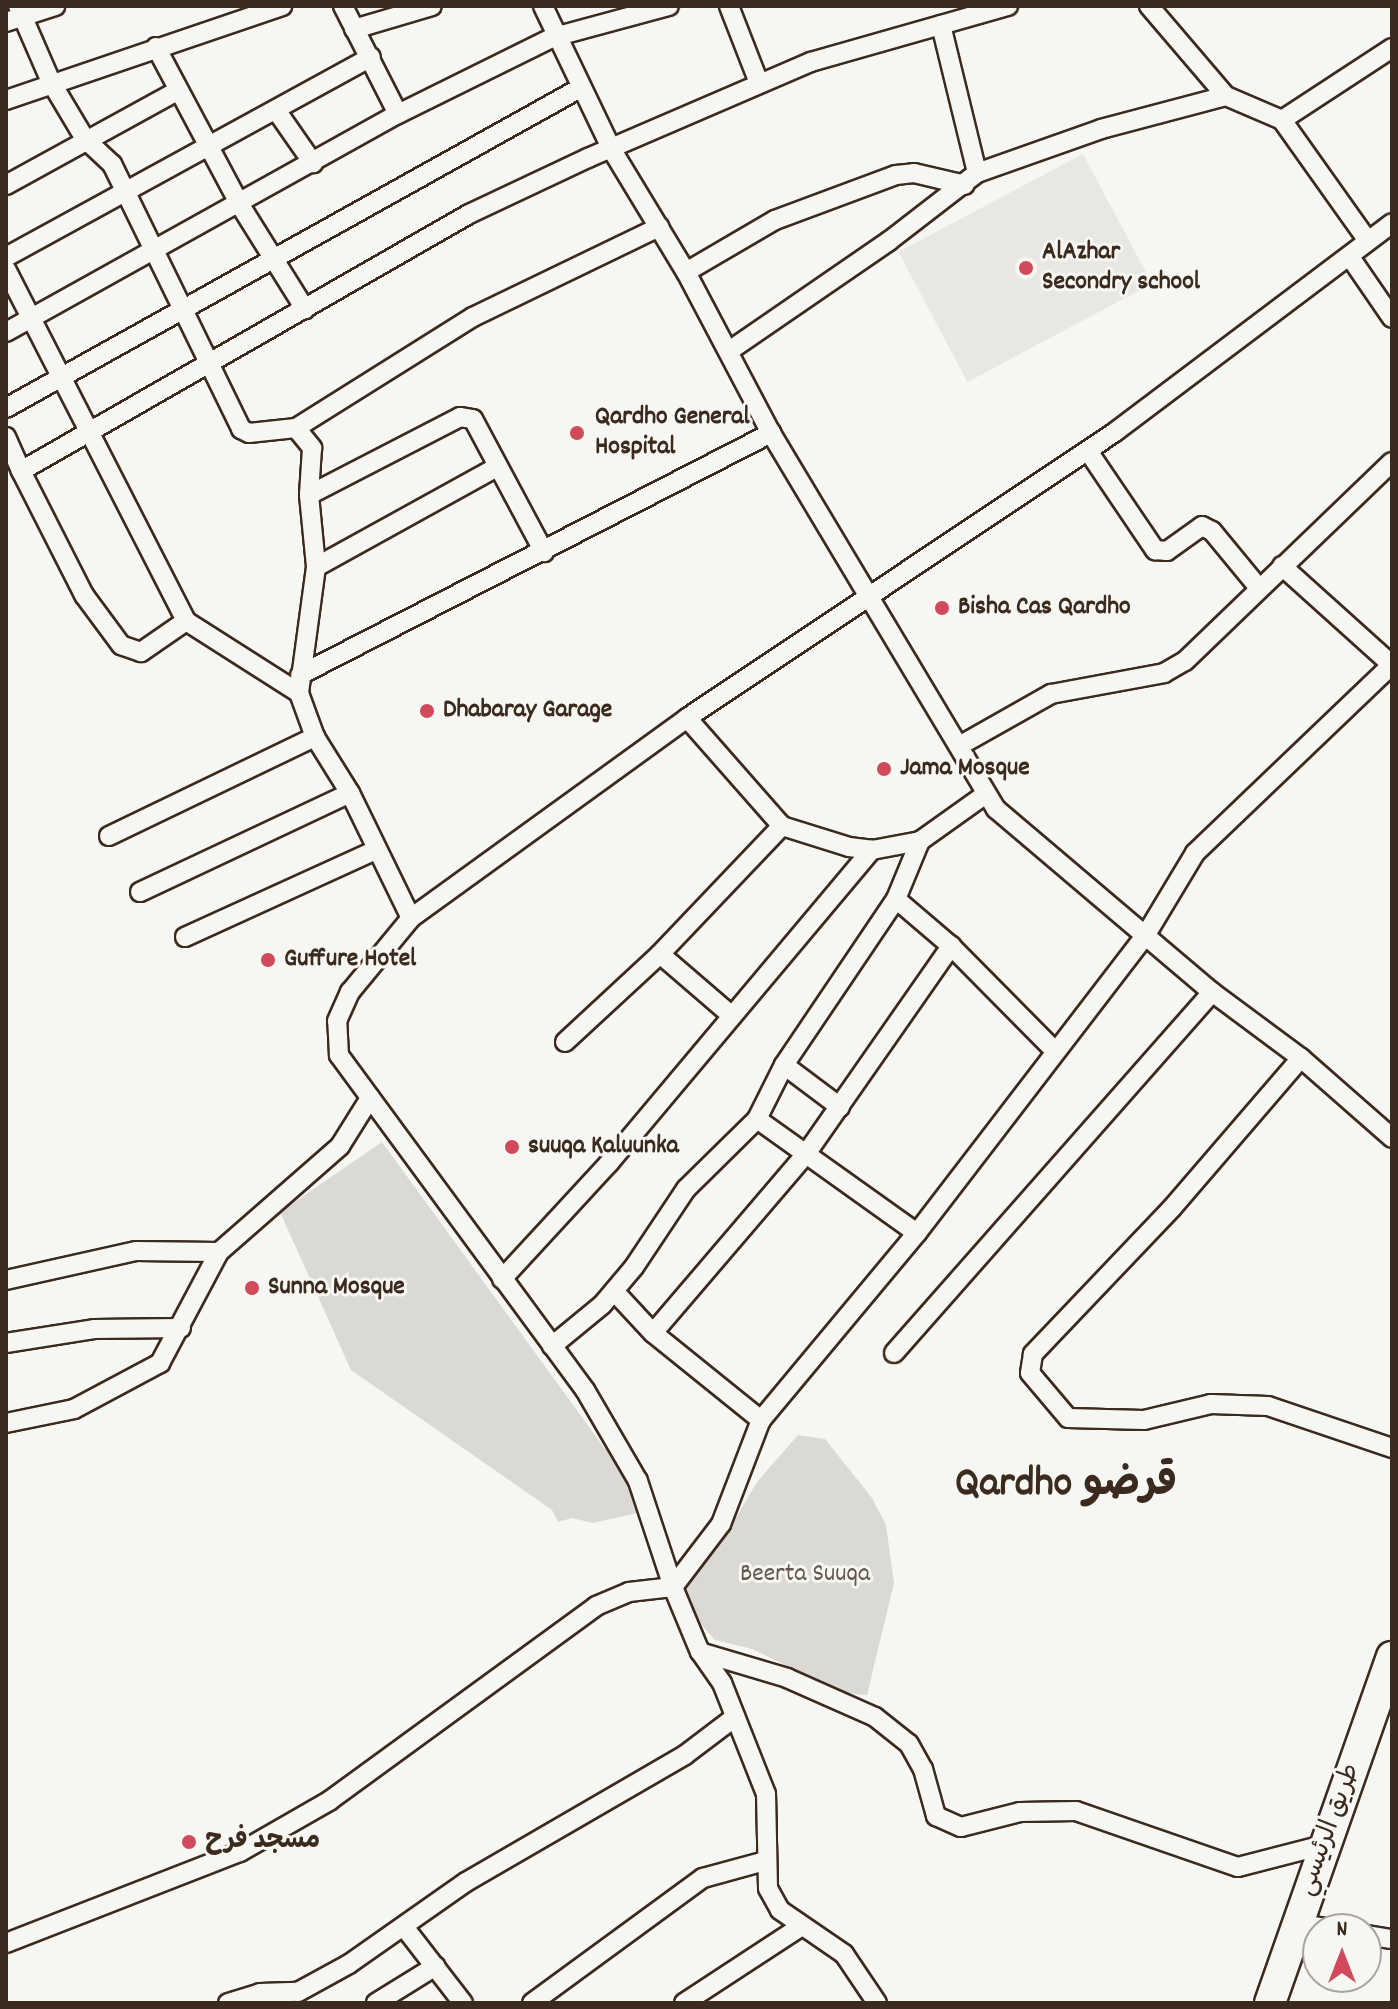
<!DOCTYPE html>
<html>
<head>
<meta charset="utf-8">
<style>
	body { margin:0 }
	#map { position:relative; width:1398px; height:2009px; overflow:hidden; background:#f6f6f2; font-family:Dekko,"Playpen Sans Arabic",sans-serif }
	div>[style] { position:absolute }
	.built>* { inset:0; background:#e8e7e2; transform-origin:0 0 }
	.green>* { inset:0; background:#dad9d3 }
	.roads { filter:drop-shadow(2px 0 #3b2a1e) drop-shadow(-2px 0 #3b2a1e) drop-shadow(0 2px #3b2a1e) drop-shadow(0 -2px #3b2a1e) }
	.street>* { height:18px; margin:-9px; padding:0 9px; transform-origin:9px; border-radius:9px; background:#f6f6f2 }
	.primary>* { height:30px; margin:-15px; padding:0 15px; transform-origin:15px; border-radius:15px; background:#f6f6f2 }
	.dots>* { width:22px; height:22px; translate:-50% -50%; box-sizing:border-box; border:4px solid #f6f6f2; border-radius:50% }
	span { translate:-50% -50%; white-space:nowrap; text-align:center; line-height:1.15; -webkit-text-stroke:6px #f6f6f2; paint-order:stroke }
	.poi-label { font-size:26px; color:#3b2a1e; font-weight:700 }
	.left { translate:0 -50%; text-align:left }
	.park-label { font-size:26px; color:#63564b }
	.street-label { font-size:26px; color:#3b2a1e }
	.town-label { font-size:42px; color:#3b2a1e; font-weight:700 }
	.frame { position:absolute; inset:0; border:8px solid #3b2a1e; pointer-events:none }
	.north { position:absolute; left:1302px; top:1913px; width:80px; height:80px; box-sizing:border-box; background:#f6f6f2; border:2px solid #aba49d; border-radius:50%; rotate:0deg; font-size:22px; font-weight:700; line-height:32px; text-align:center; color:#3b2a1e }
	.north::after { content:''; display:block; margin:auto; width:28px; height:36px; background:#d1495b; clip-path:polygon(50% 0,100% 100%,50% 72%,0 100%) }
</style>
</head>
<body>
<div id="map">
	<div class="built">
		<i style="left:1083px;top:154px;width:147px;height:209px;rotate:62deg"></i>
	</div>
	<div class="green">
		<i style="clip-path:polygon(382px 1142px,608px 1453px,636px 1500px,637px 1513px,593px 1523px,572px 1518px,558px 1522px,552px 1510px,351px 1370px,280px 1212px)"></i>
		<i style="clip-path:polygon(798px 1435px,825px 1439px,872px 1498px,886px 1525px,894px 1583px,867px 1695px,843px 1693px,752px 1649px,715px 1640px,690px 1612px,676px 1584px,724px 1538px,757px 1482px)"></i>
	</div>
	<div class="roads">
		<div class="street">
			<i style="left:18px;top:6px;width:83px;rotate:66.5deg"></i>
			<i style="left:51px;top:82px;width:66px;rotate:59.2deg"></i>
			<i style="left:85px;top:139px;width:37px;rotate:43deg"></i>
			<i style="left:112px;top:164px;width:295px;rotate:64deg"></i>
			<i style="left:241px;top:429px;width:9px;rotate:27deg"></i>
			<i style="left:249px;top:433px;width:47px;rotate:-6.1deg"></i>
			<i style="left:296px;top:428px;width:209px;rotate:-32.1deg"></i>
			<i style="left:473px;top:317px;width:207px;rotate:-25.8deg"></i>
			<i style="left:343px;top:6px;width:121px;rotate:63deg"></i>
			<i style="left:543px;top:6px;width:160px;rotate:64.4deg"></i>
			<i style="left:612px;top:150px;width:143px;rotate:58.8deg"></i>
			<i style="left:686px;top:272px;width:182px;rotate:62.2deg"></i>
			<i style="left:771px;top:433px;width:438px;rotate:59.1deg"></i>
			<i style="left:996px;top:809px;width:283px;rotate:40.3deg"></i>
			<i style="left:1212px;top:992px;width:111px;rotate:36.6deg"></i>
			<i style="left:1301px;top:1058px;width:121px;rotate:41.3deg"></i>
			<i style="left:729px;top:6px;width:83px;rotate:68.7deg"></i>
			<i style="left:1149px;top:6px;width:118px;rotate:49.5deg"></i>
			<i style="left:1226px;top:96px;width:61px;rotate:23.2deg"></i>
			<i style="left:1282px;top:120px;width:148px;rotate:54.6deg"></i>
			<i style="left:6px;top:22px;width:52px;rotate:-18.1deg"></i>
			<i style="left:941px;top:25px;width:152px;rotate:76.3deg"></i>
			<i style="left:354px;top:29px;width:81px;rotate:-16.4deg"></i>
			<i style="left:156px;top:47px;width:179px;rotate:62deg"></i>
			<i style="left:240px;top:205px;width:123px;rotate:58deg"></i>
			<i style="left:6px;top:100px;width:292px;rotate:-18.8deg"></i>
			<i style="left:276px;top:110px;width:65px;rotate:55.1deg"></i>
			<i style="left:1282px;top:120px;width:131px;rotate:-33.2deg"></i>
			<i style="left:6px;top:185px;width:195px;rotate:-28.8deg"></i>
			<i style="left:6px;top:257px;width:416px;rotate:-28.7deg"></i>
			<i style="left:1350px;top:257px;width:74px;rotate:55.5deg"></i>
			<i style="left:6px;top:269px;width:395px;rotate:62.9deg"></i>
			<i style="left:186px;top:621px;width:134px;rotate:32.5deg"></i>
			<i style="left:686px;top:272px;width:103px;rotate:-30.3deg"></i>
			<i style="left:775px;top:220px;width:129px;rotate:-20.4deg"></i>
			<i style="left:896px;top:175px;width:18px;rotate:-6deg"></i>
			<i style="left:914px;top:173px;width:52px;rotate:13.2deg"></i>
			<i style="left:6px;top:332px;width:449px;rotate:-29.1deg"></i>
			<i style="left:398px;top:114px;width:174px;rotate:-26.3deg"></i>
			<i style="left:554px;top:37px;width:119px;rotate:-15.1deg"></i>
			<i style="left:729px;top:351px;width:194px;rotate:-34.5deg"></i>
			<i style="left:889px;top:241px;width:111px;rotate:-37.7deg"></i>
			<i style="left:977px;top:173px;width:132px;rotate:-19.5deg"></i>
			<i style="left:1101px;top:129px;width:129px;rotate:-14.8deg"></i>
			<i style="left:6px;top:408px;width:659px;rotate:-29.13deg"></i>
			<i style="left:296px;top:428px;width:26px;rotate:51deg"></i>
			<i style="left:312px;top:448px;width:47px;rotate:93.7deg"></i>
			<i style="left:309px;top:495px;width:72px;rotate:84.4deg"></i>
			<i style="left:316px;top:567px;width:127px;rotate:97.7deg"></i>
			<i style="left:299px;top:693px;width:47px;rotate:70deg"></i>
			<i style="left:315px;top:737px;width:66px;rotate:58deg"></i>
			<i style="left:350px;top:793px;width:139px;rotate:64deg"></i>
			<i style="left:6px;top:437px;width:37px;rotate:66deg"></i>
			<i style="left:1088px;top:451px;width:120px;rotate:55.9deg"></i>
			<i style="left:1155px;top:550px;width:12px;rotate:5deg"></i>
			<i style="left:1167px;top:551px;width:43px;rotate:-35.5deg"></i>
			<i style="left:1202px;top:526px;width:11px;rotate:27deg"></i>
			<i style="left:1212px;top:531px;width:74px;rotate:50.5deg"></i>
			<i style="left:309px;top:495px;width:170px;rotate:-27.3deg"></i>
			<i style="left:460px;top:417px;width:13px;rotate:9deg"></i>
			<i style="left:473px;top:419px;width:151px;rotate:61.9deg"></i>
			<i style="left:1282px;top:566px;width:148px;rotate:42deg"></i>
			<i style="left:316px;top:567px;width:207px;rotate:-28.9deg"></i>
			<i style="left:186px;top:621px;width:55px;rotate:145.4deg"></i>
			<i style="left:141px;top:652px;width:21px;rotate:-161deg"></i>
			<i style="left:121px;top:645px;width:62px;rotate:-126.5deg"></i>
			<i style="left:84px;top:595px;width:139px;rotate:-116.9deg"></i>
			<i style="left:21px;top:471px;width:516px;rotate:-29.84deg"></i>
			<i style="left:469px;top:214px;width:132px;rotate:-25.2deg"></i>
			<i style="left:588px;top:158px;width:243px;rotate:-23.3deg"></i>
			<i style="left:811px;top:62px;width:205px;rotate:-15.9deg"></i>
			<i style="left:300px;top:675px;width:530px;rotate:-27.19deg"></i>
			<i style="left:687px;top:718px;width:144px;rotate:48.7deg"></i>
			<i style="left:782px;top:826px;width:70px;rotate:17.4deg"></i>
			<i style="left:849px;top:847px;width:23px;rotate:7deg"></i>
			<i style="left:872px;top:850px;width:49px;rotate:-10.6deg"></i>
			<i style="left:920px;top:841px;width:81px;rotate:-35.5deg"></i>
			<i style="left:959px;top:746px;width:106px;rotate:-29.5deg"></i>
			<i style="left:1051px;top:694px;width:115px;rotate:-10.5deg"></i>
			<i style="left:1164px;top:673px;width:24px;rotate:-30deg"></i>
			<i style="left:1185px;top:661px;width:287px;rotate:-43.9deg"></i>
			<i style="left:109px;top:836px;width:229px;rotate:-25.7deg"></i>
			<i style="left:140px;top:892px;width:232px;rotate:-25.2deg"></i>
			<i style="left:896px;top:899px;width:72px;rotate:40.5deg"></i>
			<i style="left:951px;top:946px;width:146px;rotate:45.3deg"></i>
			<i style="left:185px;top:937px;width:210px;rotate:-24.5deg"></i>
			<i style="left:660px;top:954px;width:95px;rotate:40.7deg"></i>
			<i style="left:565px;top:1042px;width:129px;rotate:-42.8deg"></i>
			<i style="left:660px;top:954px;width:177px;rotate:-46.4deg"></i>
			<i style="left:1301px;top:1058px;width:198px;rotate:130.7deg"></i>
			<i style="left:1172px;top:1208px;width:202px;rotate:133.6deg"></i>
			<i style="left:1033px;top:1354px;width:19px;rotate:99deg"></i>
			<i style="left:1030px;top:1373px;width:59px;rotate:49.8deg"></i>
			<i style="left:1068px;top:1418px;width:76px;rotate:1.5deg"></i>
			<i style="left:1144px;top:1420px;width:69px;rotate:-13.4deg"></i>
			<i style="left:1211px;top:1404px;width:57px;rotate:2deg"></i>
			<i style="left:1268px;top:1406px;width:131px;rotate:18.7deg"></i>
			<i style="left:784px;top:1065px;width:70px;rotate:36.9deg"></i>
			<i style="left:757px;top:1119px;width:196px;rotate:35.5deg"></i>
			<i style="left:502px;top:1279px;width:158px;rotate:-47.3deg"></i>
			<i style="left:609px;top:1163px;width:409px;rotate:-50deg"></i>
			<i style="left:6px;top:1280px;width:133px;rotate:-12.6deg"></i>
			<i style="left:136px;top:1251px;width:83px;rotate:0.7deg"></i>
			<i style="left:614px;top:1291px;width:57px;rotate:47.1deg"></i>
			<i style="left:653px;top:1333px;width:139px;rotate:38.9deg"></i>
			<i style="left:653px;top:1333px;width:235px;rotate:-49.5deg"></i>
			<i style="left:806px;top:1154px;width:254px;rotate:-55.1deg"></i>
			<i style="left:6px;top:1343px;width:89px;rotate:-9deg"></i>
			<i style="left:94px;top:1329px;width:87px;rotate:-0.7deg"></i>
			<i style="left:552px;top:1346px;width:65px;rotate:-39.4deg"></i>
			<i style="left:602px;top:1305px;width:50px;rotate:-49.9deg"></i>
			<i style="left:634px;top:1267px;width:94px;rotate:-56.3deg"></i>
			<i style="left:686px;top:1189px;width:100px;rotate:-44.6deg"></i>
			<i style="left:757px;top:1119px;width:60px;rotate:-63.4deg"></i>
			<i style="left:784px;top:1065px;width:200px;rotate:-56deg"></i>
			<i style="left:896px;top:899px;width:63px;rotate:-67.5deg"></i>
			<i style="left:894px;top:1353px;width:481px;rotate:-48.6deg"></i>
			<i style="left:6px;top:1423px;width:69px;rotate:-11.6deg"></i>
			<i style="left:74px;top:1409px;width:98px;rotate:-28.1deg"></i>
			<i style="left:160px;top:1363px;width:126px;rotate:-62deg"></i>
			<i style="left:219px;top:1252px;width:161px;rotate:-41.2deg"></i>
			<i style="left:340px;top:1146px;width:57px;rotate:-58deg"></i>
			<i style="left:700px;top:1652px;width:91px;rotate:16.6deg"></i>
			<i style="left:787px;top:1678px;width:96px;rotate:23.9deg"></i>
			<i style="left:875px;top:1717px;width:43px;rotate:38.5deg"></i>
			<i style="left:909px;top:1744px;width:29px;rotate:61deg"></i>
			<i style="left:923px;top:1769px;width:49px;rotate:74.5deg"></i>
			<i style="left:936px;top:1816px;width:27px;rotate:24deg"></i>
			<i style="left:961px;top:1827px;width:61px;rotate:-14.3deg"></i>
			<i style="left:1020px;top:1812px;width:56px;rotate:-1deg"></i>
			<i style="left:1076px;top:1811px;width:171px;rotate:19.1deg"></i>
			<i style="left:1238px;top:1867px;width:88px;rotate:-14.5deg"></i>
			<i style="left:1297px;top:1923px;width:34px;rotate:10deg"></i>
			<i style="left:405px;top:1928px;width:95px;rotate:52.3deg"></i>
			<i style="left:1366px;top:1935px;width:26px;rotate:9deg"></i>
			<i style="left:6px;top:1943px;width:251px;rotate:-21.3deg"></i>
			<i style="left:240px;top:1852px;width:103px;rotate:-29.8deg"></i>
			<i style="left:329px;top:1801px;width:331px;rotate:-36.1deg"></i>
			<i style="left:596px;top:1606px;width:36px;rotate:-23deg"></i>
			<i style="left:629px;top:1592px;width:44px;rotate:-6.5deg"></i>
			<i style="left:673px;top:1587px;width:79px;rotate:-52.7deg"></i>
			<i style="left:721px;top:1524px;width:111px;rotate:-69deg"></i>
			<i style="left:761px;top:1420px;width:244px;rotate:-50.2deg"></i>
			<i style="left:917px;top:1233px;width:378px;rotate:-52.5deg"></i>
			<i style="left:1147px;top:933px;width:93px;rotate:-59deg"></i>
			<i style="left:1195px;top:853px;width:272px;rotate:-43.7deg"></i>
			<i style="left:228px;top:2003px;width:34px;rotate:-17deg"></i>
			<i style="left:260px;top:1993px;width:38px;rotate:-2deg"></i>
			<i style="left:298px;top:1992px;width:58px;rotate:-28.8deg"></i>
			<i style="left:349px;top:1964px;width:143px;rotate:-35deg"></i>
			<i style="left:466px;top:1882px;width:253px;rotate:-30.1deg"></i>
			<i style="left:685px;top:1755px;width:63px;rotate:-37.2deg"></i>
			<i style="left:376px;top:2003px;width:70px;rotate:-31.7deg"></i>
			<i style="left:532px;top:2003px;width:212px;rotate:-36.2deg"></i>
			<i style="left:703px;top:1878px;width:64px;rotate:-15.3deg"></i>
			<i style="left:684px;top:2003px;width:139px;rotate:-33.2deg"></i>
			<i style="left:877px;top:2003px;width:59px;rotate:-124deg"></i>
			<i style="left:844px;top:1954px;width:78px;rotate:-145.5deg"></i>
			<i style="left:780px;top:1910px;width:25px;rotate:-119deg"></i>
			<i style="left:768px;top:1888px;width:94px;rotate:-91.2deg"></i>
			<i style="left:766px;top:1794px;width:119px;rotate:-111.6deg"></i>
			<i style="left:722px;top:1683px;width:38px;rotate:-125deg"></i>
			<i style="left:700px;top:1652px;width:70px;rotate:-112.6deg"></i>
			<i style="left:673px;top:1587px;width:112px;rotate:-108.3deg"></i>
			<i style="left:638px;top:1481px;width:105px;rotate:-120.2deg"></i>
			<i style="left:585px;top:1390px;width:416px;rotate:-126.3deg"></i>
			<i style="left:339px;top:1055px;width:34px;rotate:-93deg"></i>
			<i style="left:337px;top:1021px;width:32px;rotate:-66deg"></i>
			<i style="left:350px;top:992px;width:96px;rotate:-50.5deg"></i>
			<i style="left:411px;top:918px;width:341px;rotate:-35.9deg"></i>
			<i style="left:687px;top:718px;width:515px;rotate:-33.75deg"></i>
			<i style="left:1115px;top:432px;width:347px;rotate:-37deg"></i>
		</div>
		<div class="primary">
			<i style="left:1270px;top:2003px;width:367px;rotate:-70.6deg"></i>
		</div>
	</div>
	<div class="dots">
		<i style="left:1026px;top:268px;background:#d1495b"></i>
		<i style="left:577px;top:433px;background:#d1495b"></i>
		<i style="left:942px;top:608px;background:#d1495b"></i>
		<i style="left:427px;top:711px;background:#d1495b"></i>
		<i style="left:884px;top:769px;background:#d1495b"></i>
		<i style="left:268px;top:960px;background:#d1495b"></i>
		<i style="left:512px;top:1147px;background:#d1495b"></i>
		<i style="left:252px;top:1288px;background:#d1495b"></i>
		<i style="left:189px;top:1842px;background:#d1495b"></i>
	</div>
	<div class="poi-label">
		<span class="left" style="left:1042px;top:268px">AlAzhar<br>Secondry school</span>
		<span class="left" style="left:595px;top:433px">Qardho General<br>Hospital</span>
		<span class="left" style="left:958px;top:608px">Bisha Cas Qardho</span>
		<span class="left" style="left:443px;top:711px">Dhabaray Garage</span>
		<span class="left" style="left:900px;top:769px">Jama Mosque</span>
		<span class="left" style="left:284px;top:960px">Guffure Hotel</span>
		<span class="left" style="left:528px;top:1147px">suuqa Kaluunka</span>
		<span class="left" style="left:268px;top:1288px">Sunna Mosque</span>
		<span class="left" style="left:205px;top:1842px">مسجد فرح</span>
	</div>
	<div class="park-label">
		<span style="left:805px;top:1575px">Beerta Suuqa</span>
	</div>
	<div class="street-label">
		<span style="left:1330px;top:1830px;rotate:-70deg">طريق الرئيسي</span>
	</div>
	<div class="town-label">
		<span style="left:1066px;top:1486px">Qardho قرضو</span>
	</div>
	<div class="frame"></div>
	<div class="north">N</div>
</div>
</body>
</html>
